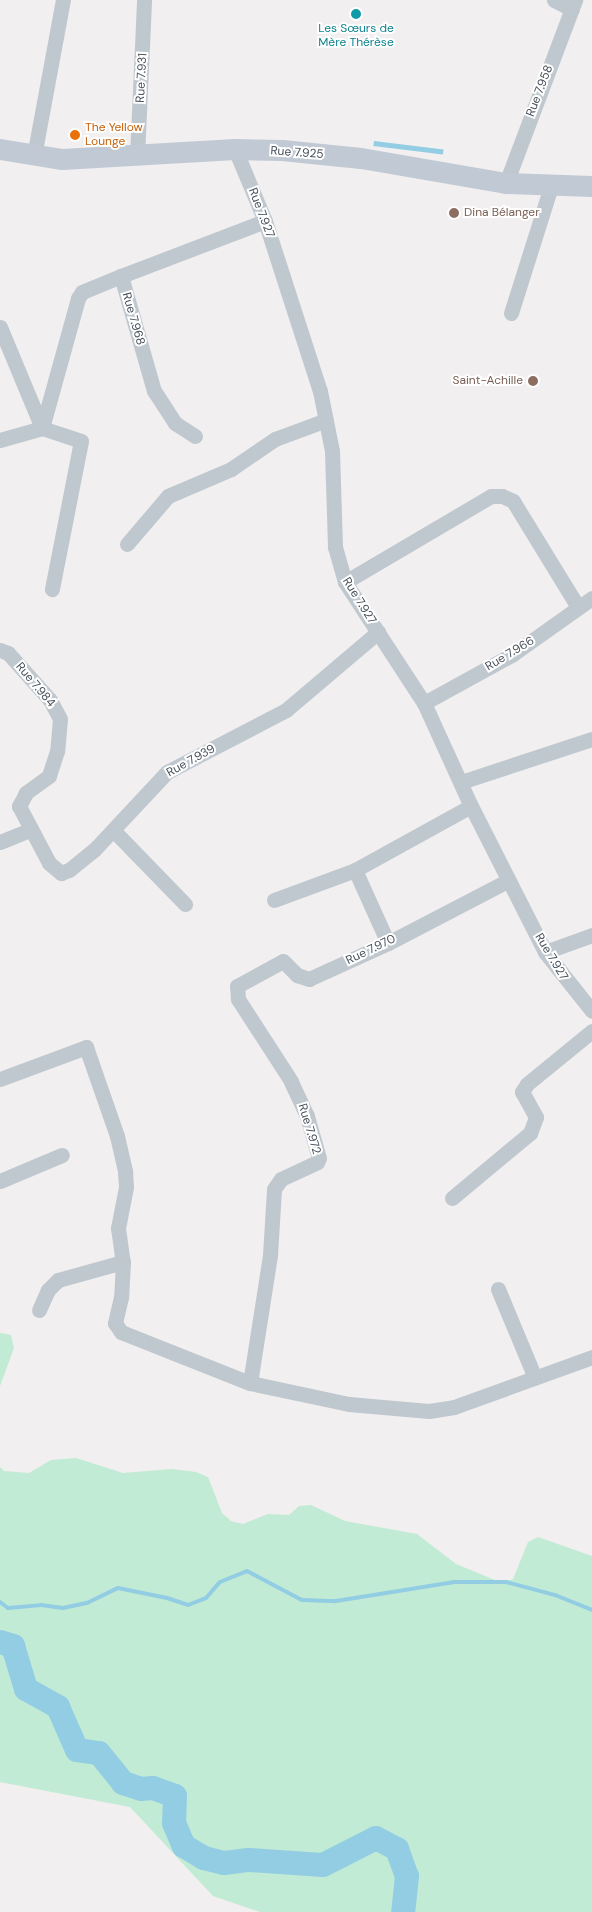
<!DOCTYPE html>
<html>
<head>
<meta charset="utf-8">
<style>
	body { margin:0 }
	#map { position:relative; width:592px; height:1912px; overflow:hidden; background:#f1efef; font-family:"DM Sans",sans-serif }
	div>[style] { position:absolute }
	.green>* { inset:0; background:#c1ebd4 }
	.water>* { inset:0; background:#92cde4; transform-origin:0 0 }
	.stream>* { height:4px; margin:-2px; padding:0 2px; transform-origin:2px; border-radius:2px; background:#92cde4 }
	.river>* { height:24px; margin:-12px; padding:0 12px; transform-origin:12px; border-radius:12px; background:#92cde4 }
	.street>* { height:15px; margin:-7.5px; padding:0 7.5px; transform-origin:7.5px; border-radius:7.5px; background:#c0c8cf }
	.secondary>* { height:21px; margin:-10.5px; padding:0 10.5px; transform-origin:10.5px; border-radius:10.5px; background:#c1c9d4 }
	.dots>* { width:14px; height:14px; translate:-50% -50%; box-sizing:border-box; border:2px solid #fff; border-radius:50% }
	span { translate:-50% -50%; white-space:nowrap; text-align:center; line-height:1.15; -webkit-text-stroke:4px #fff; paint-order:stroke }
	.culture-label { font-size:12px; color:#0d838f }
	.street-label { font-size:12px; color:#48505a }
	.food-label { font-size:12px; color:#c56008 }
	.left { translate:0 -50%; text-align:left }
	.education-label { font-size:12px; color:#785e54 }
	.right { translate:-100% -50%; text-align:right }
</style>
</head>
<body>
<div id="map">
	<div class="green">
		<i style="clip-path:polygon(0 1333px,11px 1335px,14px 1348px,0 1386px)"></i>
		<i style="clip-path:polygon(76px 1458px,123px 1473px,172px 1469px,196px 1472px,208px 1477px,222px 1513px,231px 1521px,243px 1524px,268px 1514px,289px 1515px,299px 1506px,311px 1505px,345px 1521px,417px 1534px,456px 1564px,502px 1583px,513px 1579px,528px 1542px,538px 1537px,592px 1556px,592px 1912px,260px 1912px,213px 1896px,130px 1807px,0 1782px,0 1467px,4px 1471px,29px 1473px,51px 1460px)"></i>
	</div>
	<div class="water">
		<i style="left:374px;top:141px;width:70px;height:5px;rotate:7deg"></i>
	</div>
	<div class="stream">
		<i style="left:0;top:1602px;width:10px;rotate:37deg"></i>
		<i style="left:8px;top:1608px;width:33px;rotate:-5deg"></i>
		<i style="left:41px;top:1605px;width:22px;rotate:8deg"></i>
		<i style="left:63px;top:1608px;width:25px;rotate:-12deg"></i>
		<i style="left:87px;top:1603px;width:34px;rotate:-26deg"></i>
		<i style="left:118px;top:1588px;width:50px;rotate:11.5deg"></i>
		<i style="left:167px;top:1598px;width:22px;rotate:18deg"></i>
		<i style="left:188px;top:1605px;width:19px;rotate:-21deg"></i>
		<i style="left:206px;top:1598px;width:21px;rotate:-49deg"></i>
		<i style="left:220px;top:1582px;width:29px;rotate:-22deg"></i>
		<i style="left:247px;top:1571px;width:62px;rotate:27.8deg"></i>
		<i style="left:302px;top:1600px;width:34px;rotate:2deg"></i>
		<i style="left:336px;top:1601px;width:120px;rotate:-9.1deg"></i>
		<i style="left:454px;top:1582px;width:52px"></i>
		<i style="left:506px;top:1582px;width:51px;rotate:14.9deg"></i>
		<i style="left:555px;top:1595px;width:40px;rotate:22deg"></i>
	</div>
	<div class="river">
		<i style="left:0;top:1642px;width:14px;rotate:17deg"></i>
		<i style="left:13px;top:1646px;width:45px;rotate:73.2deg"></i>
		<i style="left:26px;top:1689px;width:37px;rotate:29deg"></i>
		<i style="left:58px;top:1707px;width:47px;rotate:66.2deg"></i>
		<i style="left:77px;top:1750px;width:22px;rotate:8deg"></i>
		<i style="left:99px;top:1753px;width:38px;rotate:51deg"></i>
		<i style="left:123px;top:1783px;width:19px;rotate:18deg"></i>
		<i style="left:141px;top:1789px;width:12px;rotate:-5deg"></i>
		<i style="left:153px;top:1788px;width:23px;rotate:20deg"></i>
		<i style="left:175px;top:1796px;width:27px;rotate:92deg"></i>
		<i style="left:174px;top:1823px;width:25px;rotate:67deg"></i>
		<i style="left:184px;top:1846px;width:23px;rotate:31deg"></i>
		<i style="left:204px;top:1858px;width:21px;rotate:14deg"></i>
		<i style="left:224px;top:1863px;width:25px;rotate:-7deg"></i>
		<i style="left:249px;top:1860px;width:74px;rotate:3.9deg"></i>
		<i style="left:323px;top:1865px;width:59px;rotate:-27deg"></i>
		<i style="left:376px;top:1838px;width:24px;rotate:28deg"></i>
		<i style="left:397px;top:1849px;width:29px;rotate:70deg"></i>
		<i style="left:407px;top:1876px;width:36px;rotate:96deg"></i>
	</div>
	<div class="street">
		<i style="left:554px;top:0;width:20px;rotate:27deg"></i>
		<i style="left:235px;top:149px;width:78px;rotate:67.4deg"></i>
		<i style="left:265px;top:221px;width:179px;rotate:72.1deg"></i>
		<i style="left:320px;top:391px;width:61px;rotate:78.7deg"></i>
		<i style="left:332px;top:451px;width:96px;rotate:88.2deg"></i>
		<i style="left:335px;top:547px;width:36px;rotate:74deg"></i>
		<i style="left:345px;top:582px;width:145px;rotate:56.9deg"></i>
		<i style="left:424px;top:703px;width:113px;rotate:65.5deg"></i>
		<i style="left:471px;top:806px;width:164px;rotate:63.1deg"></i>
		<i style="left:545px;top:952px;width:75px;rotate:51.5deg"></i>
		<i style="left:34px;top:156px;width:159px;rotate:-79.5deg"></i>
		<i style="left:137px;top:156px;width:156px;rotate:-87.4deg"></i>
		<i style="left:506px;top:183px;width:196px;rotate:-69.3deg"></i>
		<i style="left:511px;top:313px;width:133px;rotate:-72.5deg"></i>
		<i style="left:0;top:327px;width:109px;rotate:67.4deg"></i>
		<i style="left:42px;top:428px;width:135px;rotate:-74.5deg"></i>
		<i style="left:78px;top:298px;width:7px;rotate:-56deg"></i>
		<i style="left:82px;top:292px;width:42px;rotate:-22.3deg"></i>
		<i style="left:195px;top:436px;width:24px;rotate:-147deg"></i>
		<i style="left:175px;top:423px;width:38px;rotate:-123deg"></i>
		<i style="left:154px;top:391px;width:120px;rotate:-106deg"></i>
		<i style="left:121px;top:276px;width:154px;rotate:-20.9deg"></i>
		<i style="left:0;top:440px;width:44px;rotate:-15.9deg"></i>
		<i style="left:42px;top:428px;width:41px;rotate:18.4deg"></i>
		<i style="left:81px;top:441px;width:151px;rotate:101.1deg"></i>
		<i style="left:127px;top:544px;width:63px;rotate:-49.5deg"></i>
		<i style="left:168px;top:496px;width:69px;rotate:-23.2deg"></i>
		<i style="left:231px;top:469px;width:53px;rotate:-34.3deg"></i>
		<i style="left:275px;top:439px;width:54px;rotate:-20.4deg"></i>
		<i style="left:345px;top:582px;width:169px;rotate:-30.5deg"></i>
		<i style="left:491px;top:496px;width:11px"></i>
		<i style="left:502px;top:496px;width:12px;rotate:24deg"></i>
		<i style="left:513px;top:501px;width:124px;rotate:58.5deg"></i>
		<i style="left:0;top:650px;width:9px;rotate:21deg"></i>
		<i style="left:8px;top:653px;width:63px;rotate:48.2deg"></i>
		<i style="left:50px;top:700px;width:21px;rotate:62deg"></i>
		<i style="left:60px;top:719px;width:32px;rotate:95deg"></i>
		<i style="left:57px;top:751px;width:26px;rotate:108deg"></i>
		<i style="left:49px;top:776px;width:29px;rotate:144deg"></i>
		<i style="left:26px;top:793px;width:15px;rotate:118deg"></i>
		<i style="left:19px;top:806px;width:64px;rotate:62.2deg"></i>
		<i style="left:49px;top:863px;width:16px;rotate:40deg"></i>
		<i style="left:61px;top:873px;width:9px;rotate:-21deg"></i>
		<i style="left:69px;top:870px;width:32px;rotate:-39deg"></i>
		<i style="left:94px;top:850px;width:107px;rotate:-46.9deg"></i>
		<i style="left:167px;top:772px;width:134px;rotate:-27.5deg"></i>
		<i style="left:286px;top:710px;width:121px;rotate:-40.3deg"></i>
		<i style="left:424px;top:703px;width:102px;rotate:-28.8deg"></i>
		<i style="left:513px;top:654px;width:97px;rotate:-35.3deg"></i>
		<i style="left:461px;top:782px;width:138px;rotate:-18.2deg"></i>
		<i style="left:114px;top:831px;width:102px;rotate:45.8deg"></i>
		<i style="left:0;top:842px;width:31px;rotate:-22deg"></i>
		<i style="left:355px;top:870px;width:80px;rotate:65.7deg"></i>
		<i style="left:274px;top:900px;width:86px;rotate:-20.3deg"></i>
		<i style="left:355px;top:870px;width:132px;rotate:-28.9deg"></i>
		<i style="left:545px;top:952px;width:50px;rotate:-19.9deg"></i>
		<i style="left:0;top:1079px;width:92px;rotate:-20.4deg"></i>
		<i style="left:86px;top:1047px;width:94px;rotate:70.8deg"></i>
		<i style="left:117px;top:1136px;width:37px;rotate:77deg"></i>
		<i style="left:125px;top:1172px;width:15px;rotate:86deg"></i>
		<i style="left:126px;top:1187px;width:42px;rotate:101deg"></i>
		<i style="left:118px;top:1228px;width:34px;rotate:82deg"></i>
		<i style="left:123px;top:1262px;width:35px;rotate:93deg"></i>
		<i style="left:121px;top:1297px;width:27px;rotate:103deg"></i>
		<i style="left:115px;top:1323px;width:11px;rotate:56deg"></i>
		<i style="left:121px;top:1332px;width:139px;rotate:21.6deg"></i>
		<i style="left:250px;top:1383px;width:101px;rotate:12deg"></i>
		<i style="left:349px;top:1404px;width:80px;rotate:5deg"></i>
		<i style="left:429px;top:1411px;width:25px;rotate:-9deg"></i>
		<i style="left:454px;top:1407px;width:147px;rotate:-19.9deg"></i>
		<i style="left:0;top:1181px;width:67px;rotate:-22.8deg"></i>
		<i style="left:452px;top:1198px;width:102px;rotate:-39.8deg"></i>
		<i style="left:530px;top:1133px;width:17px;rotate:-69deg"></i>
		<i style="left:536px;top:1117px;width:29px;rotate:-119deg"></i>
		<i style="left:522px;top:1092px;width:9px;rotate:-58deg"></i>
		<i style="left:527px;top:1084px;width:84px;rotate:-39.2deg"></i>
		<i style="left:498px;top:1289px;width:96px;rotate:67.4deg"></i>
		<i style="left:39px;top:1310px;width:22px;rotate:-66deg"></i>
		<i style="left:48px;top:1290px;width:14px;rotate:-45deg"></i>
		<i style="left:58px;top:1280px;width:67px;rotate:-15.5deg"></i>
		<i style="left:250px;top:1383px;width:130px;rotate:-81.1deg"></i>
		<i style="left:270px;top:1255px;width:66px;rotate:-86.5deg"></i>
		<i style="left:274px;top:1189px;width:12px;rotate:-55deg"></i>
		<i style="left:281px;top:1179px;width:40px;rotate:-25deg"></i>
		<i style="left:317px;top:1162px;width:4px;rotate:-63deg"></i>
		<i style="left:319px;top:1158px;width:44px;rotate:-105.9deg"></i>
		<i style="left:307px;top:1116px;width:38px;rotate:-115deg"></i>
		<i style="left:291px;top:1081px;width:98px;rotate:-122.9deg"></i>
		<i style="left:238px;top:999px;width:13px;rotate:-94deg"></i>
		<i style="left:237px;top:986px;width:52px;rotate:-28.5deg"></i>
		<i style="left:283px;top:961px;width:20px;rotate:45deg"></i>
		<i style="left:297px;top:975px;width:13px;rotate:18deg"></i>
		<i style="left:309px;top:979px;width:87px;rotate:-24.5deg"></i>
		<i style="left:388px;top:943px;width:136px;rotate:-27.5deg"></i>
	</div>
	<div class="secondary">
		<i style="left:0;top:149px;width:63px;rotate:9.2deg"></i>
		<i style="left:62px;top:159px;width:173px;rotate:-3.3deg"></i>
		<i style="left:235px;top:149px;width:47px;rotate:1.2deg"></i>
		<i style="left:282px;top:150px;width:79px;rotate:5.8deg"></i>
		<i style="left:361px;top:158px;width:147px;rotate:9.8deg"></i>
		<i style="left:506px;top:183px;width:86px;rotate:2deg"></i>
	</div>
	<div class="dots">
		<i style="left:356px;top:14px;background:#0f9aa8"></i>
		<i style="left:75px;top:135px;background:#e8710a"></i>
		<i style="left:454px;top:213px;background:#8d6e63"></i>
		<i style="left:533px;top:381px;background:#8d6e63"></i>
	</div>
	<div class="culture-label">
		<span style="left:356px;top:36px">Les Sœurs de<br>Mère Thérèse</span>
	</div>
	<div class="street-label">
		<span style="left:142px;top:78px;rotate:-87deg">Rue 7.931</span>
		<span style="left:540px;top:91px;rotate:-69deg">Rue 7.958</span>
		<span style="left:297px;top:153px;rotate:4deg">Rue 7.925</span>
		<span style="left:261px;top:213px;rotate:69deg">Rue 7.927</span>
		<span style="left:133px;top:319px;rotate:74deg">Rue 7.968</span>
		<span style="left:359px;top:601px;rotate:58deg">Rue 7.927</span>
		<span style="left:510px;top:654px;rotate:-31deg">Rue 7.966</span>
		<span style="left:35px;top:685px;rotate:50deg">Rue 7.984</span>
		<span style="left:191px;top:761px;rotate:-29deg">Rue 7.939</span>
		<span style="left:371px;top:950px;rotate:-26deg">Rue 7.970</span>
		<span style="left:551px;top:957px;rotate:59deg">Rue 7.927</span>
		<span style="left:309px;top:1129px;rotate:73deg">Rue 7.972</span>
	</div>
	<div class="food-label">
		<span class="left" style="left:85px;top:135px">The Yellow<br>Lounge</span>
	</div>
	<div class="education-label">
		<span class="left" style="left:464px;top:213px">Dina Bélanger</span>
		<span class="right" style="left:523px;top:381px">Saint-Achille</span>
	</div>
</div>
</body>
</html>
